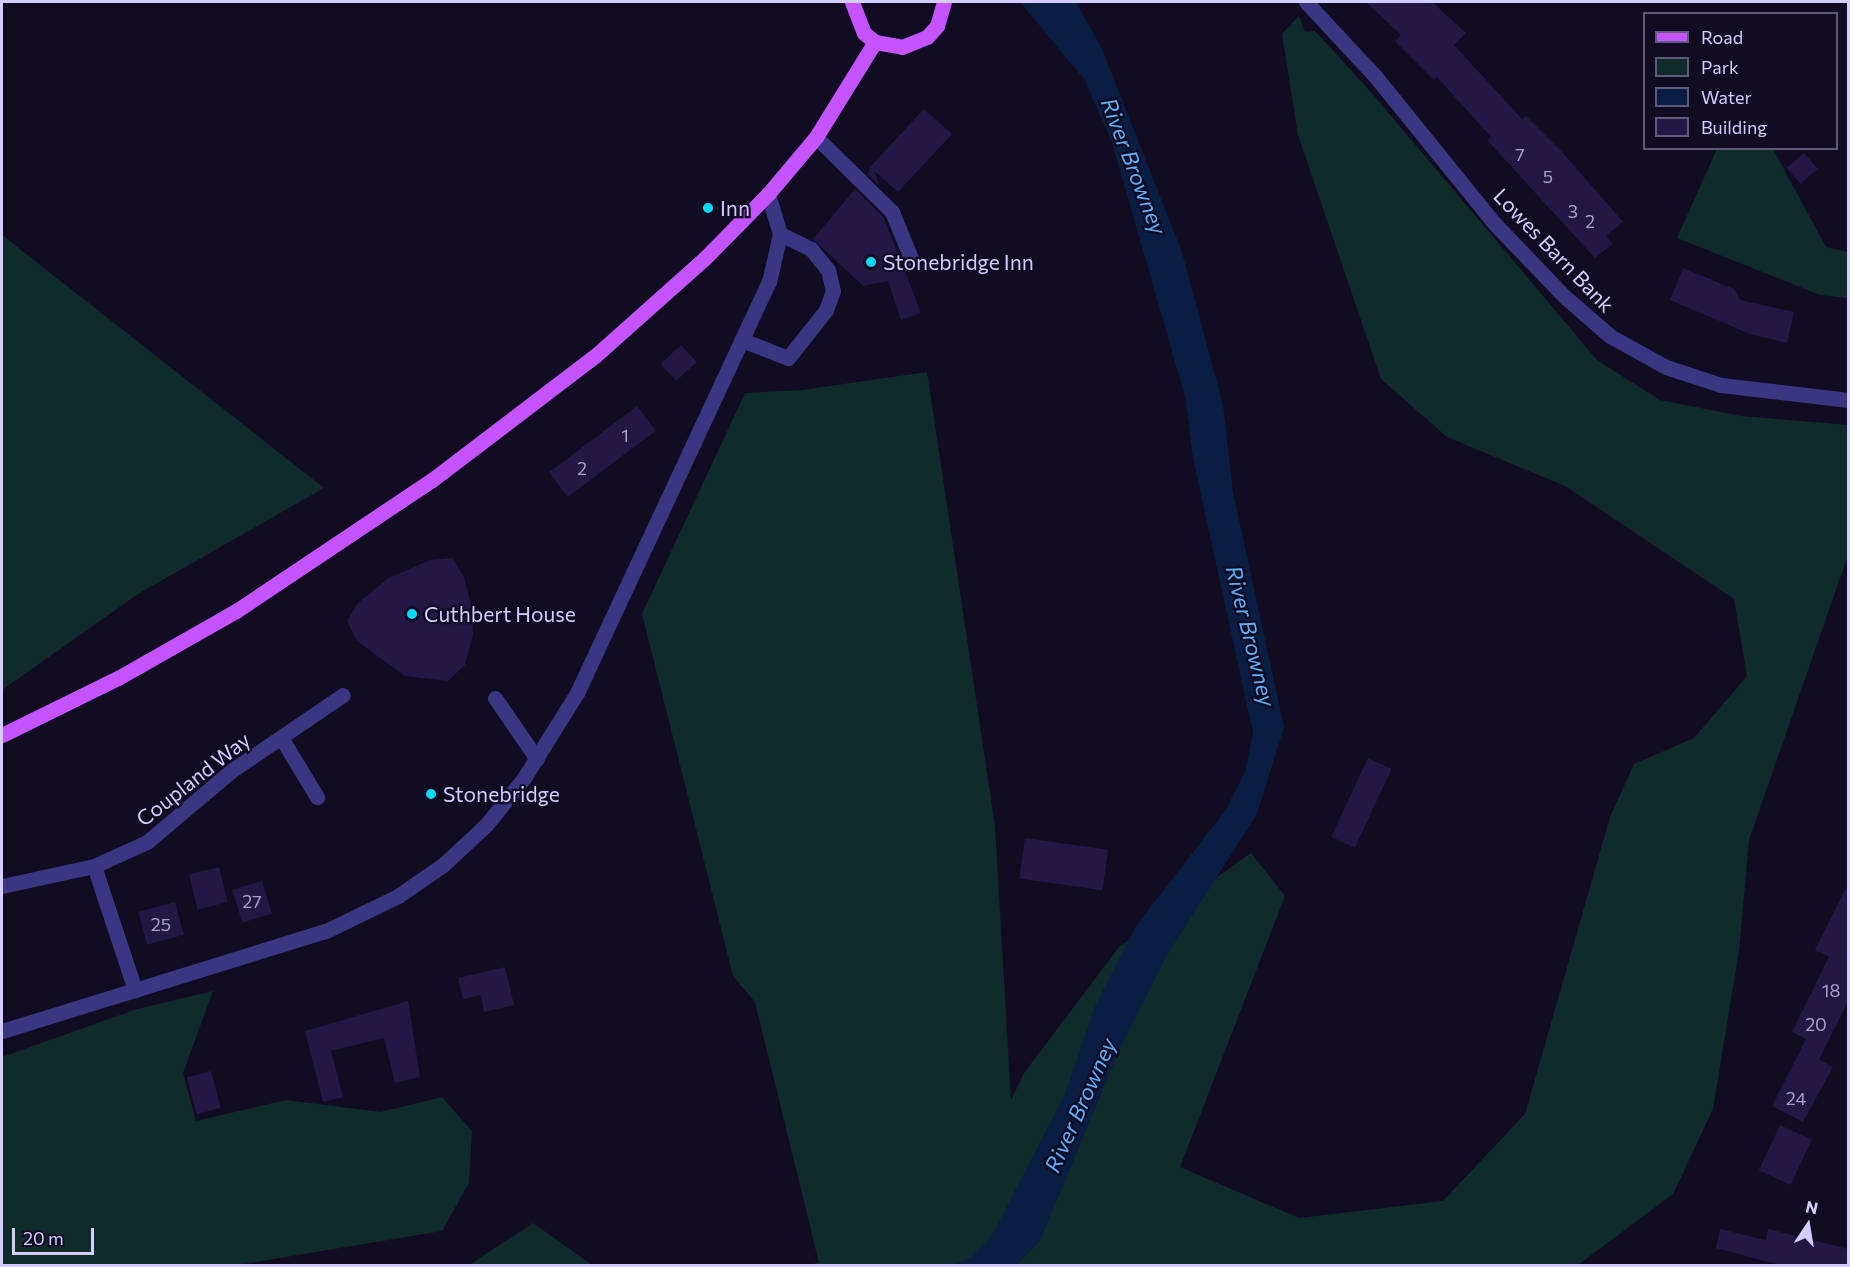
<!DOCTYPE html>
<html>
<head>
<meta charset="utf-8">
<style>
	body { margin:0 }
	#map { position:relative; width:1850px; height:1267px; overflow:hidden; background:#110c21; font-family:Commissioner,sans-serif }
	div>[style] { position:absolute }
	.green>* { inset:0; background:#0f2c2b }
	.water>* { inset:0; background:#0a1e43 }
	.building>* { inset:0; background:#221843; transform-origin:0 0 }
	.service>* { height:15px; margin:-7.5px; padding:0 7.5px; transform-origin:7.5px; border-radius:7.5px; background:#3b3682 }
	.minor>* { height:15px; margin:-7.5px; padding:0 7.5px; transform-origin:7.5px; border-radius:7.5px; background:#3b3682 }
	.tertiary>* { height:15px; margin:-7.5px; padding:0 7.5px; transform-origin:7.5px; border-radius:7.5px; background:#3b3682 }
	.primary>* { height:15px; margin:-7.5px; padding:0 7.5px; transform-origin:7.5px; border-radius:7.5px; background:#c354ff }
	.dots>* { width:16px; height:16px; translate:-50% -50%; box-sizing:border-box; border:3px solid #110c21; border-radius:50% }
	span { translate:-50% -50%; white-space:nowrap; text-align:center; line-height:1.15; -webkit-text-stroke:4.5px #110c21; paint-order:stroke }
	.number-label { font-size:18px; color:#a8a0d0 }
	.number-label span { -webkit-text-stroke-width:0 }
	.poi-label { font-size:21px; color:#d4cdff }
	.left { translate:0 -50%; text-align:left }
	.street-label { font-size:21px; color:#d4cdff }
	.water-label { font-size:22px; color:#5bafff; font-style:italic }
	.frame { position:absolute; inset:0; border:3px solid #d4cdff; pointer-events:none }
	.legend { position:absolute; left:1643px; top:12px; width:195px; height:138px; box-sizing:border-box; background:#110c21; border:2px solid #5f597a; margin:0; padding:8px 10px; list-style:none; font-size:18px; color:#d4cdff }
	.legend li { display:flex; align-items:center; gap:12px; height:30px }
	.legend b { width:30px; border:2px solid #5f597a }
	.north { position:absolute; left:1778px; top:1195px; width:60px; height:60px; -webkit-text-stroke:4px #110c21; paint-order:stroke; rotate:12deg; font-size:16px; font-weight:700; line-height:24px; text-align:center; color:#d4cdff }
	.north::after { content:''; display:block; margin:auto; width:21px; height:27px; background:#d4cdff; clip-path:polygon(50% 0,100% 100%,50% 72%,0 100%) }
	.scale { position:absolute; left:12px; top:1228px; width:82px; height:27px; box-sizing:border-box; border:3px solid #d4cdff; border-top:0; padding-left:8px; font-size:18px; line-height:21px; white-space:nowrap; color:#d4cdff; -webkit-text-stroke:4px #110c21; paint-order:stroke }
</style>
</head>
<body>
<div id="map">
	<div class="green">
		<i style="clip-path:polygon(1299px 16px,1305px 32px,1315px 31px,1370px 91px,1597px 360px,1660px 400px,1741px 416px,1848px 425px,1848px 555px,1749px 840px,1739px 951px,1713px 1109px,1673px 1194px,1578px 1265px,805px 1265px,819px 1263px,755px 1002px,733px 976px,642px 614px,745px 393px,802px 390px,927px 372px,995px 826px,1011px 1100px,1024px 1073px,1119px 947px,1251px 853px,1285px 896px,1180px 1167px,1299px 1218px,1443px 1201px,1525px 1114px,1610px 817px,1634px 764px,1694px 738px,1747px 676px,1734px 599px,1565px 486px,1447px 437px,1381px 379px,1298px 135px,1282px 34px)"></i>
		<i style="clip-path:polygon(1717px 149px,1773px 149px,1826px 247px,1848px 252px,1848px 298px,1820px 295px,1677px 238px)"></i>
		<i style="clip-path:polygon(2px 235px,324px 488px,138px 594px,2px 690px)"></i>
		<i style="clip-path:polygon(213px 991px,183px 1073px,196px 1121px,286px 1100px,381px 1112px,442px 1097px,472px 1131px,469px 1183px,442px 1231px,238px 1265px,2px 1265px,2px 1057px,137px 1009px)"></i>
		<i style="clip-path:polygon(533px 1223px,592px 1265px,469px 1265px)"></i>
	</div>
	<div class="water">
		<i style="clip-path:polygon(1020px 2px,1076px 2px,1102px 49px,1182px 252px,1223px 405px,1233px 492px,1284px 727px,1257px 814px,1167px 955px,1121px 1046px,1040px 1241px,1017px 1265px,953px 1265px,971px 1257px,991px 1237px,1064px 1096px,1096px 1004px,1136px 926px,1225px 811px,1245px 772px,1253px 733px,1193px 458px,1186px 400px,1112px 142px,1084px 79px)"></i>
	</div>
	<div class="building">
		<i style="clip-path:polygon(1366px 2px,1432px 2px,1466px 33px,1454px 45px,1522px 119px,1526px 116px,1563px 153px,1623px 222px,1606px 236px,1613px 244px,1595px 258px,1487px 140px,1491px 137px,1437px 77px,1434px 80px,1395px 41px,1401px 35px)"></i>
		<i style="clip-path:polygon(924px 109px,952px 134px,898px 192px,874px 171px,879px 185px,867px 174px,870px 167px)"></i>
		<i style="left:1804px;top:153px;width:21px;height:23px;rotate:49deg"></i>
		<i style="clip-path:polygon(855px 189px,884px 218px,921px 313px,901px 320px,888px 281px,863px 286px,813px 239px)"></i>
		<i style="clip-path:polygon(1683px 268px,1734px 289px,1740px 300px,1794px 312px,1787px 343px,1750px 334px,1670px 300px)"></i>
		<i style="left:681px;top:345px;width:23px;height:28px;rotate:47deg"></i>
		<i style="left:637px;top:406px;width:31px;height:110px;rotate:53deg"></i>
		<i style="clip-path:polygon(452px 558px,464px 577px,472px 608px,473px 635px,465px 665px,448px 681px,405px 676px,357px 641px,347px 621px,358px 603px,387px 579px,430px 560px)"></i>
		<i style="left:1368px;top:758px;width:26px;height:87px;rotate:25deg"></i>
		<i style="left:1025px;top:838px;width:84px;height:41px;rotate:8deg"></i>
		<i style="left:219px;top:867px;width:36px;height:31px;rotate:76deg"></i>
		<i style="left:262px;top:881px;width:34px;height:31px;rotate:73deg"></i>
		<i style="clip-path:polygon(1848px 884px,1848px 1001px,1819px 1060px,1833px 1067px,1803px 1122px,1772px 1106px,1806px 1039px,1792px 1032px,1829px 957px,1815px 950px)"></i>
		<i style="left:175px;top:902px;width:34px;height:38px;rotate:75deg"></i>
		<i style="clip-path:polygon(505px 967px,514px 1005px,484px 1012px,481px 995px,463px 999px,458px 978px)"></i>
		<i style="clip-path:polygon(408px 1001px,420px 1077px,395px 1083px,384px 1038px,331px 1051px,343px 1097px,323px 1102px,305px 1031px)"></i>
		<i style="left:211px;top:1071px;width:38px;height:25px;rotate:75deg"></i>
		<i style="left:1780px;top:1125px;width:35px;height:50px;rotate:25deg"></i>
		<i style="clip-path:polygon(1720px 1229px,1766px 1240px,1768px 1229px,1848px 1249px,1848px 1266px,1784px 1266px,1716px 1248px)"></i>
	</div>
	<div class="service">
		<i style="left:816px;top:137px;width:107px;rotate:44.6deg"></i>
		<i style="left:892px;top:212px;width:50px;rotate:67.6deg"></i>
		<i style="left:742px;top:340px;width:49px;rotate:21.4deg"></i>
		<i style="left:788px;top:358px;width:61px;rotate:-51.6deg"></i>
		<i style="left:826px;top:310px;width:20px;rotate:-70deg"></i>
		<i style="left:833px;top:291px;width:22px;rotate:-103deg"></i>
		<i style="left:828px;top:270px;width:27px;rotate:-129deg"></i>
		<i style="left:811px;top:249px;width:34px;rotate:-154deg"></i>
		<i style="left:495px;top:698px;width:74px;rotate:55.5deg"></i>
	</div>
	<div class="minor">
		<i style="left:282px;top:739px;width:68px;rotate:58.9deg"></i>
		<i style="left:94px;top:866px;width:131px;rotate:71.7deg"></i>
		<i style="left:2px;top:886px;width:94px;rotate:-12.3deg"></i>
		<i style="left:94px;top:866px;width:58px;rotate:-24.4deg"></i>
		<i style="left:147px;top:842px;width:110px;rotate:-40.2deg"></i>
		<i style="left:231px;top:771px;width:135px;rotate:-34.2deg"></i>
		<i style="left:2px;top:1031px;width:339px;rotate:-17.2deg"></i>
		<i style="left:326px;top:931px;width:80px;rotate:-25.9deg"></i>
		<i style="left:398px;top:896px;width:55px;rotate:-34.6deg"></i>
		<i style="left:443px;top:865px;width:59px;rotate:-42.9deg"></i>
		<i style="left:486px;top:825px;width:60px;rotate:-51deg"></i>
		<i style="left:524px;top:778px;width:100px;rotate:-58.1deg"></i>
		<i style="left:577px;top:693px;width:454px;rotate:-65deg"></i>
		<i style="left:769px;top:282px;width:49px;rotate:-77.1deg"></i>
		<i style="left:780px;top:234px;width:42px;rotate:-106.7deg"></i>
	</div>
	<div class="tertiary">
		<i style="left:1306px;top:2px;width:101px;rotate:47deg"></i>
		<i style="left:1375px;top:76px;width:189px;rotate:51deg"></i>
		<i style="left:1494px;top:223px;width:103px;rotate:46.2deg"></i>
		<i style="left:1565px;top:297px;width:60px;rotate:40.9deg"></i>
		<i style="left:1610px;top:336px;width:64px;rotate:29deg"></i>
		<i style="left:1666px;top:367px;width:58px;rotate:18.1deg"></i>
		<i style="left:1721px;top:385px;width:128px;rotate:6.7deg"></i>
	</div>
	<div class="primary">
		<i style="left:852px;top:2px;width:33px;rotate:69deg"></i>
		<i style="left:864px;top:33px;width:14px;rotate:39deg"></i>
		<i style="left:875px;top:42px;width:27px;rotate:10deg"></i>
		<i style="left:902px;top:47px;width:27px;rotate:-22deg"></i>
		<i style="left:927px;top:37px;width:15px;rotate:-48deg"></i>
		<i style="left:937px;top:26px;width:25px;rotate:-74deg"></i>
		<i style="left:2px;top:735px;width:129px;rotate:-26.2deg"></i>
		<i style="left:118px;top:678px;width:136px;rotate:-29.6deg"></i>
		<i style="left:236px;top:611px;width:236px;rotate:-33.8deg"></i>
		<i style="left:432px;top:480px;width:205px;rotate:-37.3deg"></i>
		<i style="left:595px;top:356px;width:147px;rotate:-41.7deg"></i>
		<i style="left:705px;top:258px;width:90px;rotate:-45.5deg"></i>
		<i style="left:768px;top:194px;width:75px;rotate:-49.9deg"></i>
		<i style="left:816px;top:137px;width:112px;rotate:-58.2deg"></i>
	</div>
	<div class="dots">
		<i style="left:708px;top:208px;background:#00d9f8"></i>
		<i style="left:871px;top:262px;background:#00d9f8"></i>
		<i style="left:412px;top:614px;background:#00d9f8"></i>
		<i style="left:431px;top:794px;background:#00d9f8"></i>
	</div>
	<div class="number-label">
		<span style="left:1520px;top:154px">7</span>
		<span style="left:1548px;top:176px">5</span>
		<span style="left:1573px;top:211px">3</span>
		<span style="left:1590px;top:221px">2</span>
		<span style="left:625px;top:435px">1</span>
		<span style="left:582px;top:468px">2</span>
		<span style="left:252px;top:901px">27</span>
		<span style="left:161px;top:924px">25</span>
		<span style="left:1831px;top:990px">18</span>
		<span style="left:1816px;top:1024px">20</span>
		<span style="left:1796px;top:1098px">24</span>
	</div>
	<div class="poi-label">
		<span class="left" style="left:720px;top:208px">Inn</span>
		<span class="left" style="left:883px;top:262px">Stonebridge Inn</span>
		<span class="left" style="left:424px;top:614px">Cuthbert House</span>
		<span class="left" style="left:443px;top:794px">Stonebridge</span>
	</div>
	<div class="street-label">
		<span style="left:1554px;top:250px;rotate:46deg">Lowes Barn Bank</span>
		<span style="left:193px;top:779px;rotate:-38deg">Coupland Way</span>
	</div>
	<div class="water-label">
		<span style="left:1134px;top:166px;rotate:69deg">River Browney</span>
		<span style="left:1251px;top:636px;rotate:76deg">River Browney</span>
		<span style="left:1080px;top:1105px;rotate:-66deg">River Browney</span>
	</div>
	<div class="frame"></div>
	<ul class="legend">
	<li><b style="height:8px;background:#c354ff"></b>Road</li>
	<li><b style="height:16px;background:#0f2c2b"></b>Park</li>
	<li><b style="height:16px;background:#0a1e43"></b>Water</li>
	<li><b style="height:16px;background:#221843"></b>Building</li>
	</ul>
	<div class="north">N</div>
	<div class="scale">20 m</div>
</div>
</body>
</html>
